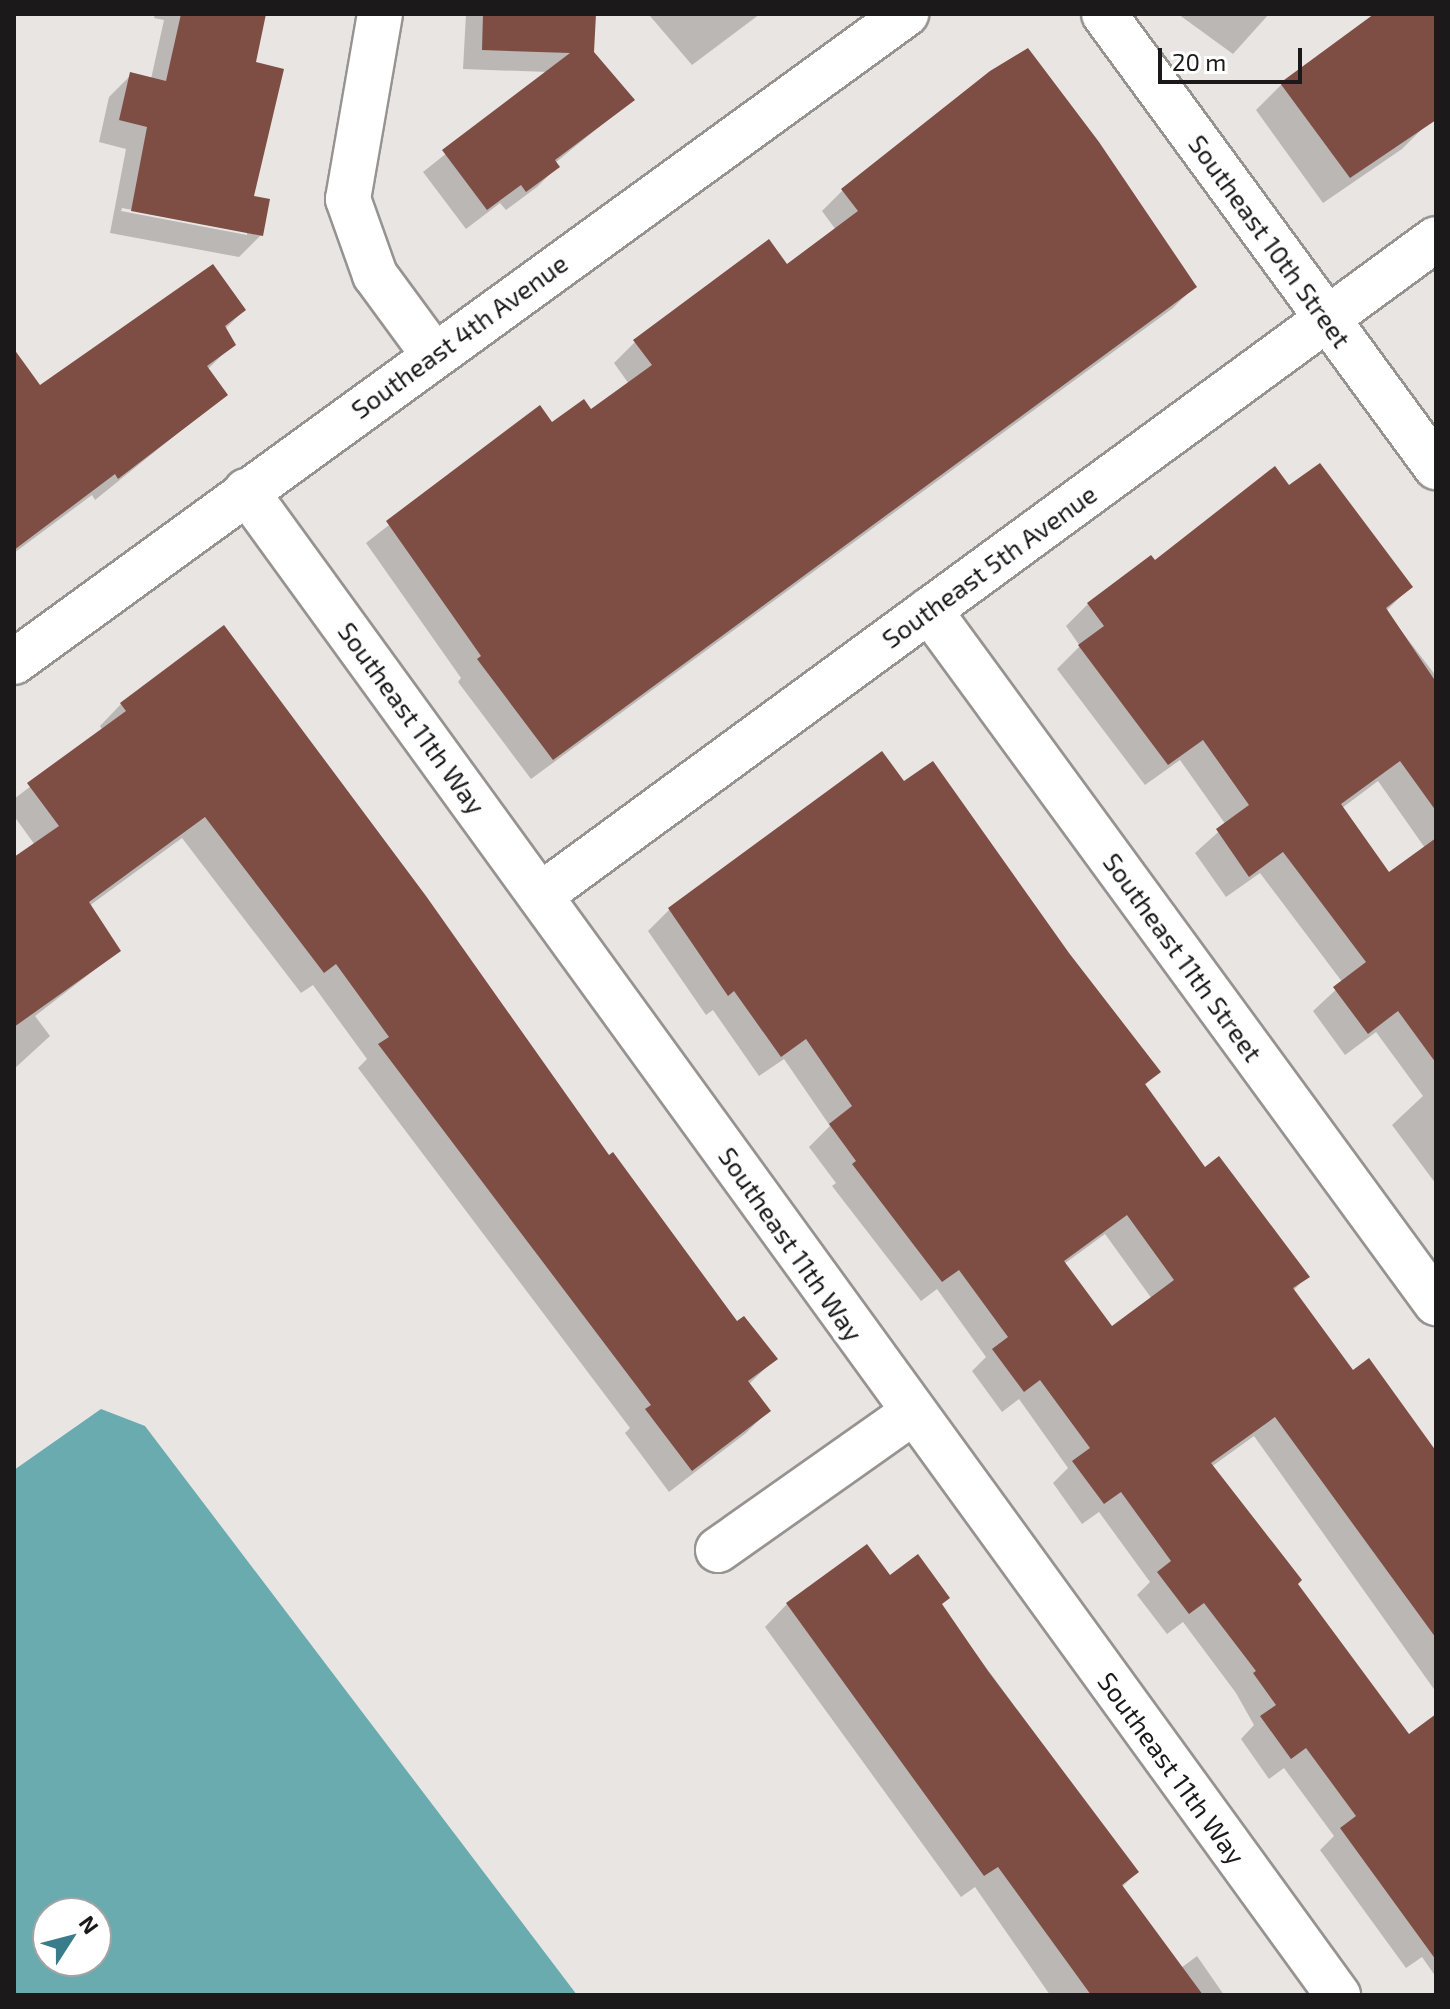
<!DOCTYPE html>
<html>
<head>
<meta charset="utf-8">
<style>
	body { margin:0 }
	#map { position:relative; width:1450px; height:2009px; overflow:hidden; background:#e9e5e3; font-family:"Exo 2",sans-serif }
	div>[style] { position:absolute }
	.water>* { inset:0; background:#69abaf }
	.shadow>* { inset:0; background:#0003 }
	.building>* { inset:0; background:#7e4e44 }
	.roads { filter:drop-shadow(2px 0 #979391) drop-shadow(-2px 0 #979391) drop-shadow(0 2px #979391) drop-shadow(0 -2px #979391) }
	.minor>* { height:44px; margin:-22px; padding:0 22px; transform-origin:22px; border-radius:22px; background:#fff }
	span { translate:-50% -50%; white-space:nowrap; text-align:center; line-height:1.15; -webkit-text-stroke:8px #fff; paint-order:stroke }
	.street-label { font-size:26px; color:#1b1919 }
	.frame { position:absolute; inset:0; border:16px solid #1b1919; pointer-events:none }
	.north { position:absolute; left:32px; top:1897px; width:80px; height:80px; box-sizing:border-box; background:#fff; border:2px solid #a4a3a3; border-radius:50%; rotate:54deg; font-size:22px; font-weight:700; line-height:32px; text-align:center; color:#1b1919 }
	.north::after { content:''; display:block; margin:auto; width:28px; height:36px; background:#397d8c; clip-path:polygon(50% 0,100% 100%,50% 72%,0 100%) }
	.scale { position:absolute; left:1158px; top:48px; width:144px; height:36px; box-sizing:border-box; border:4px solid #1b1919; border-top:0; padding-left:10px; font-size:24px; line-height:28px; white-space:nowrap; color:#1b1919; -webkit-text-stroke:6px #fff; paint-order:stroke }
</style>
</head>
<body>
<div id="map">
	<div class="water">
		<i style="clip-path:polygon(evenodd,101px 1409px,145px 1426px,577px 1995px,14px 1995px,14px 1470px,101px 1409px,48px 1913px,96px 1913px,96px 1961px,48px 1961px,48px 1913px)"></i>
	</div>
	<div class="shadow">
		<i style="clip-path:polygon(evenodd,155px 14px,264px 14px,253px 64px,252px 198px,261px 235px,239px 257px,110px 233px,126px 149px,99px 142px,109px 97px,131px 75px,151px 79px,164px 20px,154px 18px,155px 14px,122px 208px,247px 231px,247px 235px,121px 211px,122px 208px)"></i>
		<i style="clip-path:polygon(466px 14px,760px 14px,692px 65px,650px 16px,594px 14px,592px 52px,632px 100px,555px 163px,557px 167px,537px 187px,506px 210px,500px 203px,466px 229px,423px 172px,548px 72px,463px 69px)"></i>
		<i style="clip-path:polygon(1178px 14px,1269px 14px,1233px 54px)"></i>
		<i style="clip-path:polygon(1387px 14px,1436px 14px,1436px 78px,1427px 124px,1402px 149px,1323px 203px,1256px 110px,1282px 84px)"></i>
		<i style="clip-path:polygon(843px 190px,1194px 287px,1173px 308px,531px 779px,458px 682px,461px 678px,366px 543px,539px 408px,552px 425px,591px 412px,629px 384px,614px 363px,635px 342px,787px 267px,836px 230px,822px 211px)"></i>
		<i style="clip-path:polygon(244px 310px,225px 329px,233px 344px,207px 370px,225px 395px,95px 500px,92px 495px,14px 553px,14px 406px)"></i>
		<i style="clip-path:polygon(evenodd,1289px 488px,1410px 587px,1386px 611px,1436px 676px,1436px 1184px,1392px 1125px,1423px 1096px,1376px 1032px,1345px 1055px,1313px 1011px,1343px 983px,1260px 873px,1226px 897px,1195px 853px,1226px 825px,1180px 760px,1145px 785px,1057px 669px,1080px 646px,1066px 626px,1088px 604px,1289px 488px,1378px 781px,1425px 848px,1389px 875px,1342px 808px,1378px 781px)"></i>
		<i style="clip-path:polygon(121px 704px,609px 1158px,737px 1324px,775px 1359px,748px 1385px,768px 1411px,746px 1433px,669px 1492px,625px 1433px,630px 1428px,358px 1068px,367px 1059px,313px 985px,301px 993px,182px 838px,89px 906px,119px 951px,35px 1016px,50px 1036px,14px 1069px,14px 859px,35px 845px,14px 816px,14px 799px,103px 731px,100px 726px)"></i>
		<i style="clip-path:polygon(evenodd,904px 784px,1067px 955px,1158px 1072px,1144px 1086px,1204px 1170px,1307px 1276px,1293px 1291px,1352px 1373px,1436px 1454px,1436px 1692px,1254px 1436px,1211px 1467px,1409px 1737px,1436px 1717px,1436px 1977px,1422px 1957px,1406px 1968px,1320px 1850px,1334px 1836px,1284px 1768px,1269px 1779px,1241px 1739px,1254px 1725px,1236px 1693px,1183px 1622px,1167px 1634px,1137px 1595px,1150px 1582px,1099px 1512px,1082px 1524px,1053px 1483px,1068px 1468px,1019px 1399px,1002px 1412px,972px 1371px,986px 1357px,937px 1289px,921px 1301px,832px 1186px,836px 1183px,809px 1147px,830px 1126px,784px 1059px,759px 1076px,713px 1010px,706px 1015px,648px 931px,669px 910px,904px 784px,1105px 1234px,1152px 1299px,1111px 1329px,1064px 1264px,1105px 1234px)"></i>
		<i style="clip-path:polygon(889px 1578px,940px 1605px,1137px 1872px,1122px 1887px,1181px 1968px,1197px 1956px,1224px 1995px,1050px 1995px,975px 1887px,961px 1897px,765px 1627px,787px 1604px)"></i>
	</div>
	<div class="building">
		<i style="clip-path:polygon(181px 14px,266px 14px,256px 62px,284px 69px,254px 196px,270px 199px,263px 236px,131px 211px,147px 127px,119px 120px,130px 72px,166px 81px)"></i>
		<i style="clip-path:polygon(483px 14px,596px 14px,594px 52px,635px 100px,555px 160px,560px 167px,526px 192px,521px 185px,487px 210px,442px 150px,570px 53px,482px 50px)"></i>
		<i style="clip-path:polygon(1374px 14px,1436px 14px,1436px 120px,1350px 178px,1280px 83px)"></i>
		<i style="clip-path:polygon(1028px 48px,1099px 142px,1197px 287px,553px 760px,477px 659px,481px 656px,386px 521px,540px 405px,552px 422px,584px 399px,591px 409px,652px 365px,633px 340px,769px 239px,787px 264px,858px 211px,841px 189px,990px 71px)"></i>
		<i style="clip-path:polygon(213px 264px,246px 310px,225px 326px,236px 345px,207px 366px,228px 395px,118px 479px,115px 474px,14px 550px,14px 349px,40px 385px)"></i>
		<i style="clip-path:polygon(1320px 463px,1413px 587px,1386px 608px,1436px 682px,1436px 811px,1400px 761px,1341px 804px,1389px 872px,1436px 838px,1436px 1063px,1398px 1011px,1368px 1034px,1333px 987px,1366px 962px,1283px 852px,1249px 877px,1216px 829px,1249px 805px,1203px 740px,1168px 765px,1078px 645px,1104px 626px,1087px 603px,1151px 555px,1155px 560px,1275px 466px,1289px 485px)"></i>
		<i style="clip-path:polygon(224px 625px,426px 896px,609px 1155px,613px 1152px,737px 1321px,744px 1316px,778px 1359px,748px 1381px,771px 1411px,692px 1471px,645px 1409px,651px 1405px,378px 1044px,389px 1037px,336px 964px,324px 973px,205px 817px,89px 902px,121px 951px,14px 1027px,14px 857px,59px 826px,27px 783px,126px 711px,120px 703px)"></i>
		<i style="clip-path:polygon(evenodd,882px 751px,904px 781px,933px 761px,1069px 953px,1161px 1072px,1145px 1084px,1205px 1167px,1219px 1156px,1310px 1277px,1293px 1288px,1353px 1370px,1369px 1358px,1436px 1451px,1436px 1638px,1275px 1417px,1211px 1463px,1302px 1580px,1298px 1584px,1409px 1734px,1436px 1714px,1436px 1960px,1340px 1828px,1356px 1816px,1306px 1748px,1291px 1759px,1260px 1716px,1276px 1705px,1253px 1673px,1256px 1671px,1204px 1603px,1189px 1614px,1157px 1572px,1171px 1561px,1121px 1492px,1104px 1504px,1072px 1461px,1090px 1448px,1040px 1380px,1024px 1392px,992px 1349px,1008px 1337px,959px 1270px,942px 1282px,852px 1164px,856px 1161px,829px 1124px,852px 1106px,806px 1039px,781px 1057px,734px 991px,728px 996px,668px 908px,882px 751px,1127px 1215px,1174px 1280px,1112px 1326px,1064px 1261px,1127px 1215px)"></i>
		<i style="clip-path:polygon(867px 1544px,890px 1575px,918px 1554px,950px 1598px,942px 1604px,988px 1671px,1139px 1872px,1122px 1885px,1203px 1995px,1091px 1995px,998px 1867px,984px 1876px,786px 1603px)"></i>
	</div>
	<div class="roads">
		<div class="minor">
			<i style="left:380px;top:14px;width:188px;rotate:99.8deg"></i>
			<i style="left:348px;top:199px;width:81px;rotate:70.4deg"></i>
			<i style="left:375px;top:275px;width:98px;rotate:53.7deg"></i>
			<i style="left:1104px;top:14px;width:562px;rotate:53.76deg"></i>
			<i style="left:246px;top:491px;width:1859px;rotate:54.02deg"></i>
			<i style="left:929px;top:610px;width:859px;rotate:53.81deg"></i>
			<i style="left:14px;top:662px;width:1103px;rotate:-36deg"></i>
			<i style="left:542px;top:894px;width:1108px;rotate:-36.23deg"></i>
			<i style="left:718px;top:1550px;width:237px;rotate:-35.2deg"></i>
		</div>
	</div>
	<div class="street-label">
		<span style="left:1270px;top:241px;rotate:54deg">Southeast 10th Street</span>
		<span style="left:459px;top:336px;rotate:-36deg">Southeast 4th Avenue</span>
		<span style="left:989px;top:566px;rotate:-36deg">Southeast 5th Avenue</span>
		<span style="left:412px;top:718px;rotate:54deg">Southeast 11th Way</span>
		<span style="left:1183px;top:957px;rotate:54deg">Southeast 11th Street</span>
		<span style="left:791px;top:1244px;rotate:55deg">Southeast 11th Way</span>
		<span style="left:1172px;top:1768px;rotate:54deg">Southeast 11th Way</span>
	</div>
	<div class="frame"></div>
	<div class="north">N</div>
	<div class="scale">20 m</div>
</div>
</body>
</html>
